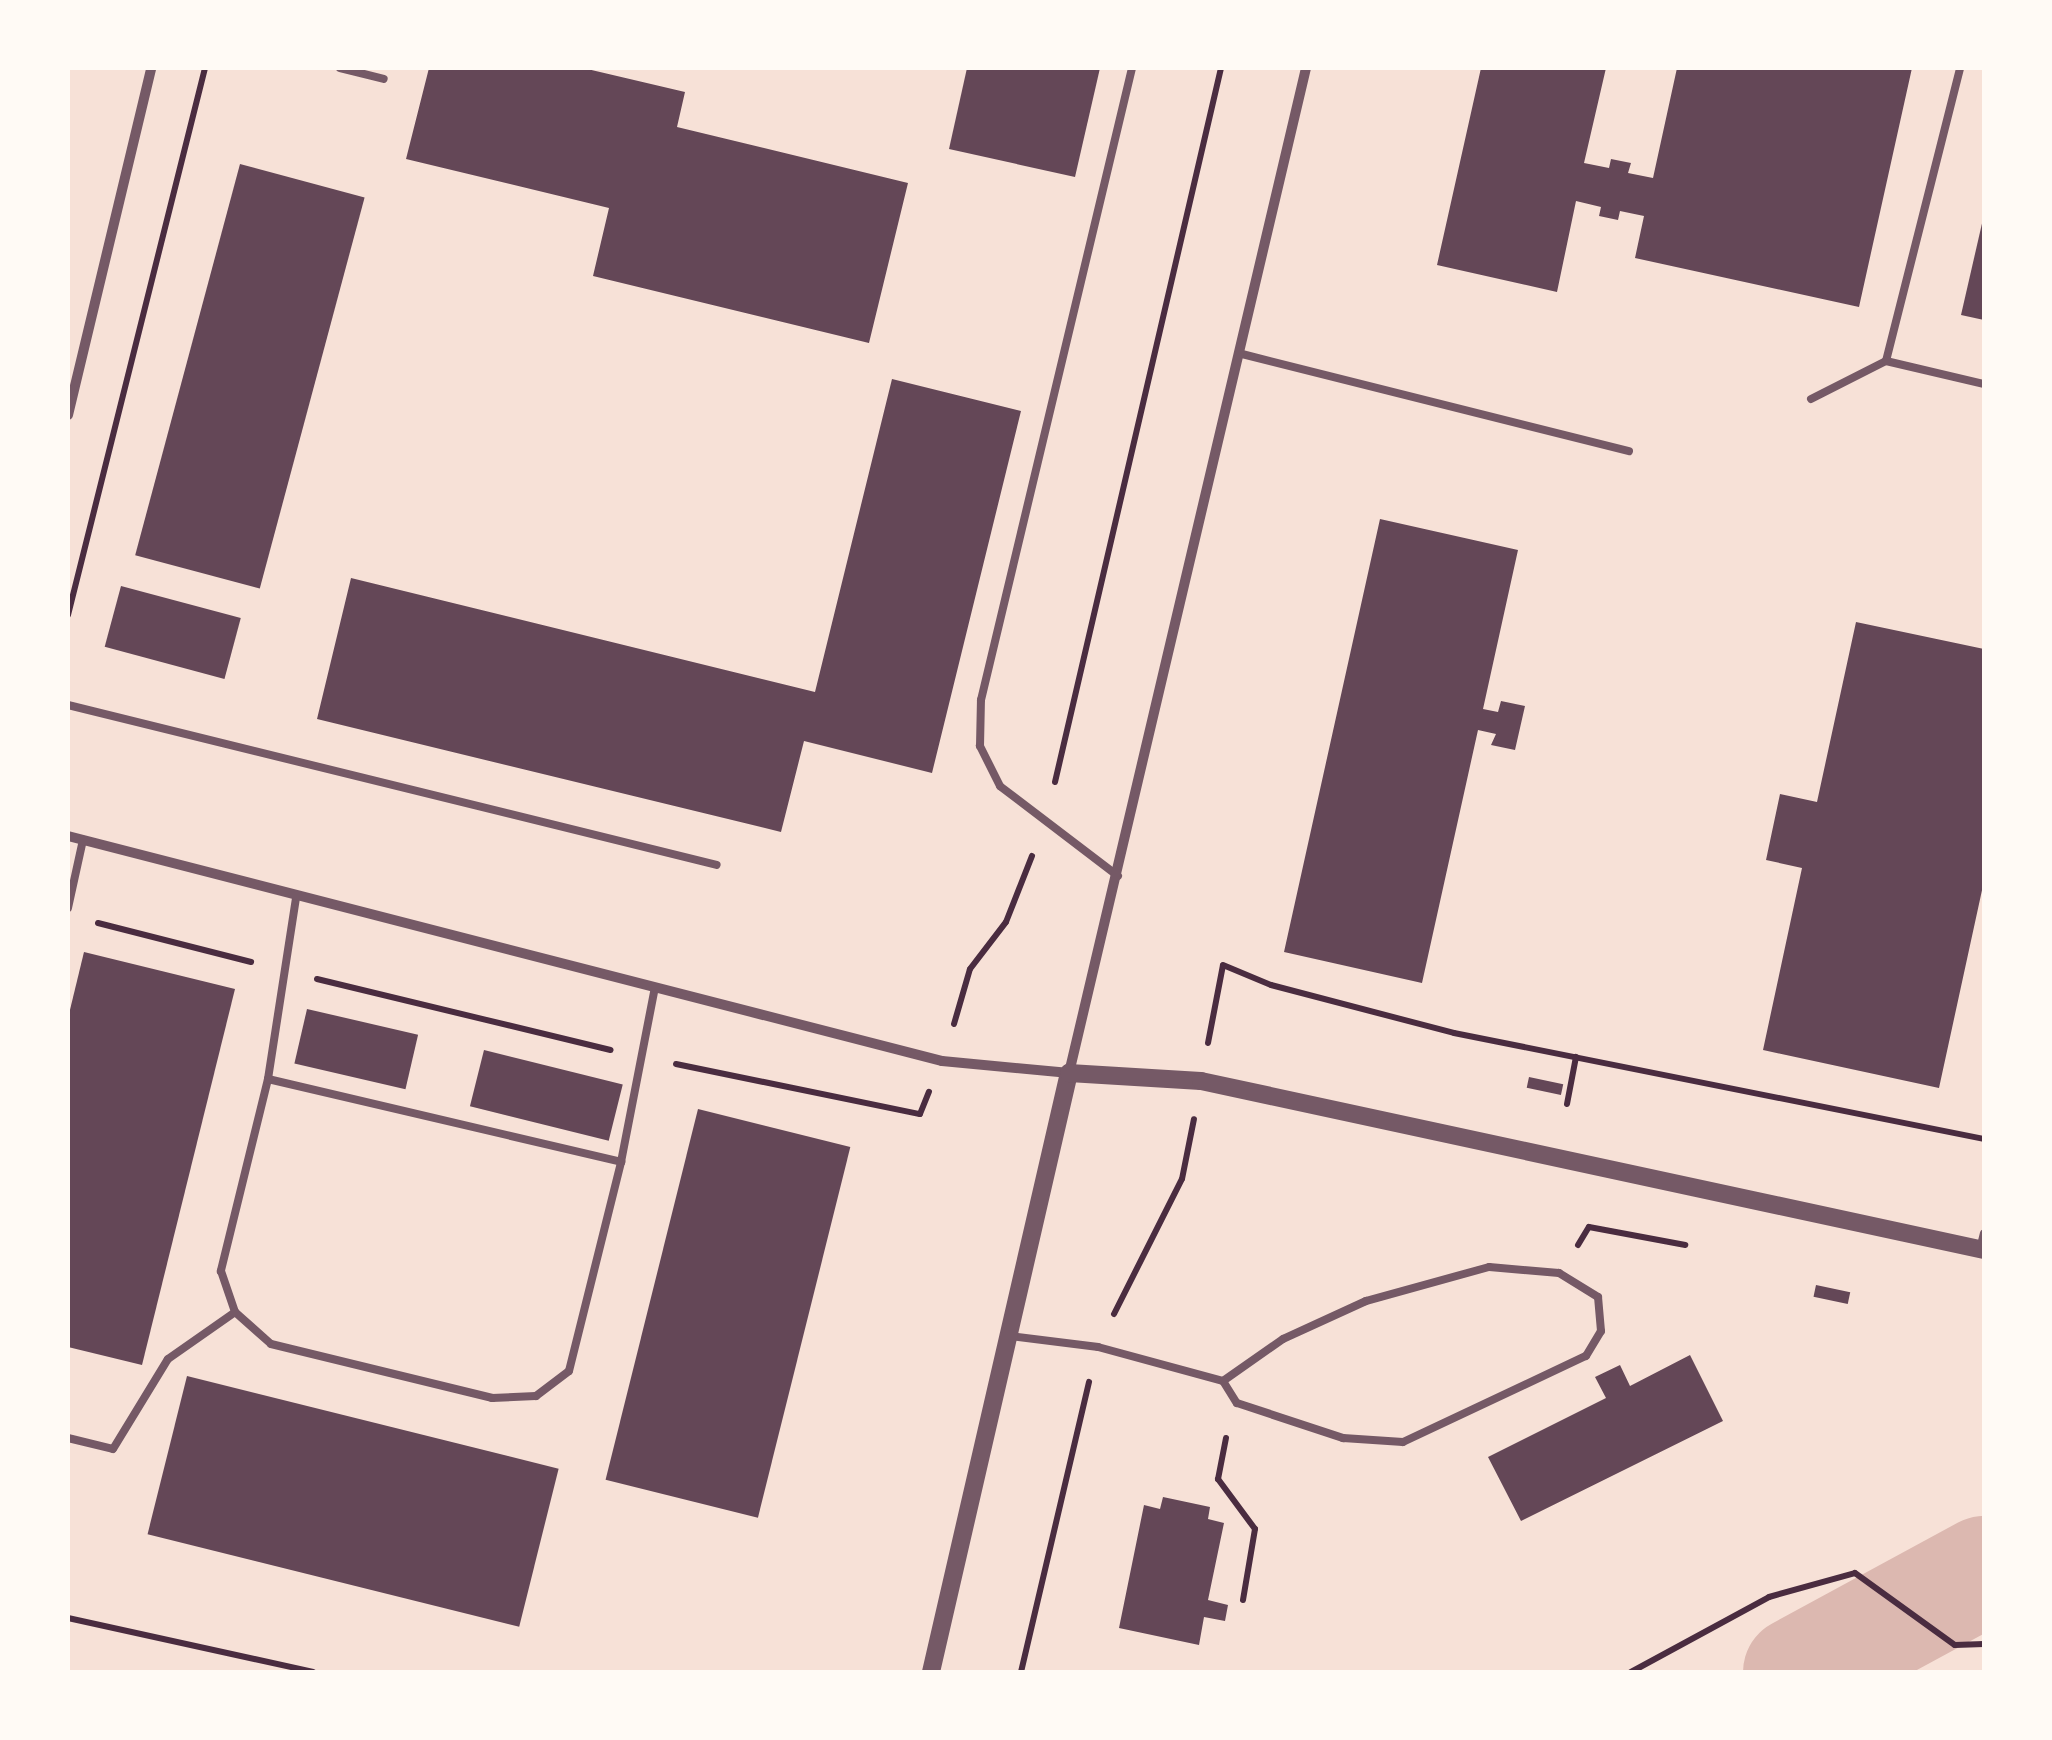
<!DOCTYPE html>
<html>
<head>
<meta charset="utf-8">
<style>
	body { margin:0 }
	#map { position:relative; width:2052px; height:1740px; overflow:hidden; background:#f7e1d7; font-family:"Golos Text",sans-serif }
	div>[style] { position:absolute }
	.river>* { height:110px; margin:-55px; padding:0 55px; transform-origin:55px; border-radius:55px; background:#dcb8b0 }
	.building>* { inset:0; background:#644757; transform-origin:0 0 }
	.path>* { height:6px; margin:-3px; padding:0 3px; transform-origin:3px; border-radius:3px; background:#4a2c40 }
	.service>* { height:8px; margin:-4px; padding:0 4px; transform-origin:4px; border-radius:4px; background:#755966 }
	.minor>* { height:10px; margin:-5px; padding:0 5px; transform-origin:5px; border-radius:5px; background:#755966 }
	.tertiary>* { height:18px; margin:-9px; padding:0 9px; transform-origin:9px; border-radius:9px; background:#755966 }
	span { translate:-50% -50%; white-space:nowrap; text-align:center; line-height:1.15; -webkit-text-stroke:8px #fffaf5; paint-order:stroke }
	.frame { position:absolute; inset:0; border:70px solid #fffaf5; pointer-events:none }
</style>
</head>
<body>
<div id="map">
	<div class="river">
		<i style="left:1798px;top:1672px;width:212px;rotate:-28.5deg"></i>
	</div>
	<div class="building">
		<i style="clip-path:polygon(429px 68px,583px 68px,685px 92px,677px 127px,908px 183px,869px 343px,593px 276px,609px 208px,406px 159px)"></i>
		<i style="clip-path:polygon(967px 68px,1100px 68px,1075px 177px,949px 149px)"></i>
		<i style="clip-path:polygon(1481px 68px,1606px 68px,1584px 163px,1609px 168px,1611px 159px,1631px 163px,1628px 173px,1653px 178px,1677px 68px,1912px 68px,1859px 307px,1635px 258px,1644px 216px,1620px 211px,1618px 220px,1599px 216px,1601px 207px,1576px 201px,1557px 292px,1437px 265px)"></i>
		<i style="left:240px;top:164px;width:129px;height:405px;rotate:15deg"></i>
		<i style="clip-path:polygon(1983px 219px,1984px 219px,1984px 320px,1961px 315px)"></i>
		<i style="clip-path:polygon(892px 379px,1021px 411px,932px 773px,804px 741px,781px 832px,317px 719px,351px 578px,815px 692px)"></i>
		<i style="clip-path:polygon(1380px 519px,1518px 550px,1483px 709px,1498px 712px,1501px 701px,1525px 706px,1515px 750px,1491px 745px,1496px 734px,1478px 730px,1422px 983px,1284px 952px)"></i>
		<i style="left:121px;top:586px;width:124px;height:63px;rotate:15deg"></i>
		<i style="clip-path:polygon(1856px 622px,1984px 649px,1984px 881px,1939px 1088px,1763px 1050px,1802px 868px,1766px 860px,1780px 794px,1817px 802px)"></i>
		<i style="clip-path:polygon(84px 952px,235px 989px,142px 1365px,68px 1347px,68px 1018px)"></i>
		<i style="left:307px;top:1009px;width:114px;height:56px;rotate:13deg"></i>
		<i style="left:484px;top:1050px;width:143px;height:58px;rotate:14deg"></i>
		<i style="left:1529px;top:1077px;width:35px;height:11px;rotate:12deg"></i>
		<i style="left:698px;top:1109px;width:157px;height:382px;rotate:14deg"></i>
		<i style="left:1816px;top:1285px;width:35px;height:12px;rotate:12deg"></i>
		<i style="clip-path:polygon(1690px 1355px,1723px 1421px,1521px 1521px,1488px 1457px,1606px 1398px,1595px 1377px,1620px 1365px,1630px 1386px)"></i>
		<i style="left:187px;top:1376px;width:383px;height:163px;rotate:14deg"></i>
		<i style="clip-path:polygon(1163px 1497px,1210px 1507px,1208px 1519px,1224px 1523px,1208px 1600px,1228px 1605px,1225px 1621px,1204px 1617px,1199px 1645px,1119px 1628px,1144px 1505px,1160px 1509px)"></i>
	</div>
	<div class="path">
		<i style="left:68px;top:615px;width:564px;rotate:-75.94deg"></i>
		<i style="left:1055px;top:782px;width:733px;rotate:-76.91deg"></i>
		<i style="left:98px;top:923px;width:158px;rotate:14.3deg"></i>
		<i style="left:317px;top:979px;width:302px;rotate:13.6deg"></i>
		<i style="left:954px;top:1024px;width:57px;rotate:-73.8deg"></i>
		<i style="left:970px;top:969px;width:59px;rotate:-52.5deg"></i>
		<i style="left:1006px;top:922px;width:71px;rotate:-68.5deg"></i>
		<i style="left:1208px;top:1043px;width:79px;rotate:-79.1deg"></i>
		<i style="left:1223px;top:965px;width:52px;rotate:22.6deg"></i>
		<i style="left:1271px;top:985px;width:189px;rotate:14.7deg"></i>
		<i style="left:1454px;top:1033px;width:540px;rotate:11.31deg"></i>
		<i style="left:676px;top:1064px;width:249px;rotate:11.6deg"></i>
		<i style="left:920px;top:1114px;width:24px;rotate:-68deg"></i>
		<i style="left:1567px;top:1104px;width:48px;rotate:-79.2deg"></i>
		<i style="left:1578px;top:1245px;width:21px;rotate:-59deg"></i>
		<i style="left:1589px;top:1227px;width:98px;rotate:10.6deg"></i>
		<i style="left:1114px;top:1314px;width:151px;rotate:-63.3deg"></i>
		<i style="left:1182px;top:1179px;width:61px;rotate:-78.7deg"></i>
		<i style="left:1226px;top:1438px;width:42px;rotate:101deg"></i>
		<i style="left:1218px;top:1479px;width:62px;rotate:53.5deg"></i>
		<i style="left:1255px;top:1529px;width:72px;rotate:99.6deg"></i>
		<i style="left:68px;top:1618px;width:251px;rotate:12.4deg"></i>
		<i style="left:1021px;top:1672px;width:298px;rotate:-76.8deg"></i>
		<i style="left:1631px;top:1672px;width:157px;rotate:-28.5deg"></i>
		<i style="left:1769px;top:1597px;width:89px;rotate:-15.6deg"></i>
		<i style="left:1855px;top:1573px;width:123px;rotate:35.8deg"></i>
		<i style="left:1955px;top:1645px;width:29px;rotate:-2deg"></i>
	</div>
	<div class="service">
		<i style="left:340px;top:68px;width:45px;rotate:14deg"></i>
		<i style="left:1242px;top:354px;width:399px;rotate:14.1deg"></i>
		<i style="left:1886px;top:361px;width:302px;rotate:-75.8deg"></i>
		<i style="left:1811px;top:399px;width:84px;rotate:-26.9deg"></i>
		<i style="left:1886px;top:361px;width:101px;rotate:13.2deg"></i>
		<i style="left:68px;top:705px;width:668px;rotate:13.85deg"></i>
		<i style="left:1118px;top:876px;width:148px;rotate:-142.7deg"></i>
		<i style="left:1000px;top:786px;width:45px;rotate:-116.6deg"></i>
		<i style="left:980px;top:746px;width:46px;rotate:-88.8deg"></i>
		<i style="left:981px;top:700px;width:650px;rotate:-76.56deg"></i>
		<i style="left:296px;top:898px;width:183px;rotate:98.8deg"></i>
		<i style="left:268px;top:1079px;width:363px;rotate:13.2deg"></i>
		<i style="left:621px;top:1162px;width:178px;rotate:-79deg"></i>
		<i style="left:68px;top:908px;width:70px;rotate:-77.6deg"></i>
		<i style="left:268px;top:1079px;width:198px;rotate:103.8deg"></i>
		<i style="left:221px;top:1271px;width:43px;rotate:71.1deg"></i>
		<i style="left:235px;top:1312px;width:48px;rotate:41.6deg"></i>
		<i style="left:271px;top:1344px;width:228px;rotate:13.7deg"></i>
		<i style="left:492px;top:1398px;width:44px;rotate:-2.6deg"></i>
		<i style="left:536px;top:1396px;width:41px;rotate:-37.1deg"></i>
		<i style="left:569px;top:1371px;width:215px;rotate:-76deg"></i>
		<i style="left:1980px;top:1249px;width:16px;rotate:-76deg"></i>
		<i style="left:1010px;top:1336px;width:89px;rotate:7.1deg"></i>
		<i style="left:1098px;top:1347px;width:130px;rotate:15.2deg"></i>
		<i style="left:1223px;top:1381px;width:26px;rotate:58deg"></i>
		<i style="left:1237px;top:1403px;width:112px;rotate:18.3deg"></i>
		<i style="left:1343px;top:1438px;width:60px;rotate:3.8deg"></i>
		<i style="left:1403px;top:1442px;width:202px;rotate:-25.2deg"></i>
		<i style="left:1586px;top:1356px;width:29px;rotate:-59deg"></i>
		<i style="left:1601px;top:1331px;width:34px;rotate:-95deg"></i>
		<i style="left:1598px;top:1297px;width:46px;rotate:-148.4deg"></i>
		<i style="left:1559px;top:1273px;width:70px;rotate:-175.1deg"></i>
		<i style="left:1489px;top:1267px;width:128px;rotate:164.5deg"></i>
		<i style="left:1366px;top:1301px;width:91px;rotate:155.4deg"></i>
		<i style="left:1283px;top:1339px;width:73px;rotate:145deg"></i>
		<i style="left:68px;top:1438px;width:46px;rotate:13.7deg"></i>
		<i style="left:113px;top:1449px;width:105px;rotate:-58.6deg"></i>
		<i style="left:168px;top:1359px;width:82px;rotate:-35deg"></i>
	</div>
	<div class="minor">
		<i style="left:68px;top:415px;width:357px;rotate:-76.5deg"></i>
		<i style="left:68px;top:836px;width:902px;rotate:14.44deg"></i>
		<i style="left:942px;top:1061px;width:128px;rotate:5.4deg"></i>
		<i style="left:1069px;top:1073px;width:1033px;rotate:-76.73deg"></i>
	</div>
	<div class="tertiary">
		<i style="left:931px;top:1672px;width:615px;rotate:-77.03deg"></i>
		<i style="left:1069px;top:1073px;width:132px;rotate:3.5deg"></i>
		<i style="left:1201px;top:1081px;width:801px;rotate:12.18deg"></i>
	</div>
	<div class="frame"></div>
</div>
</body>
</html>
